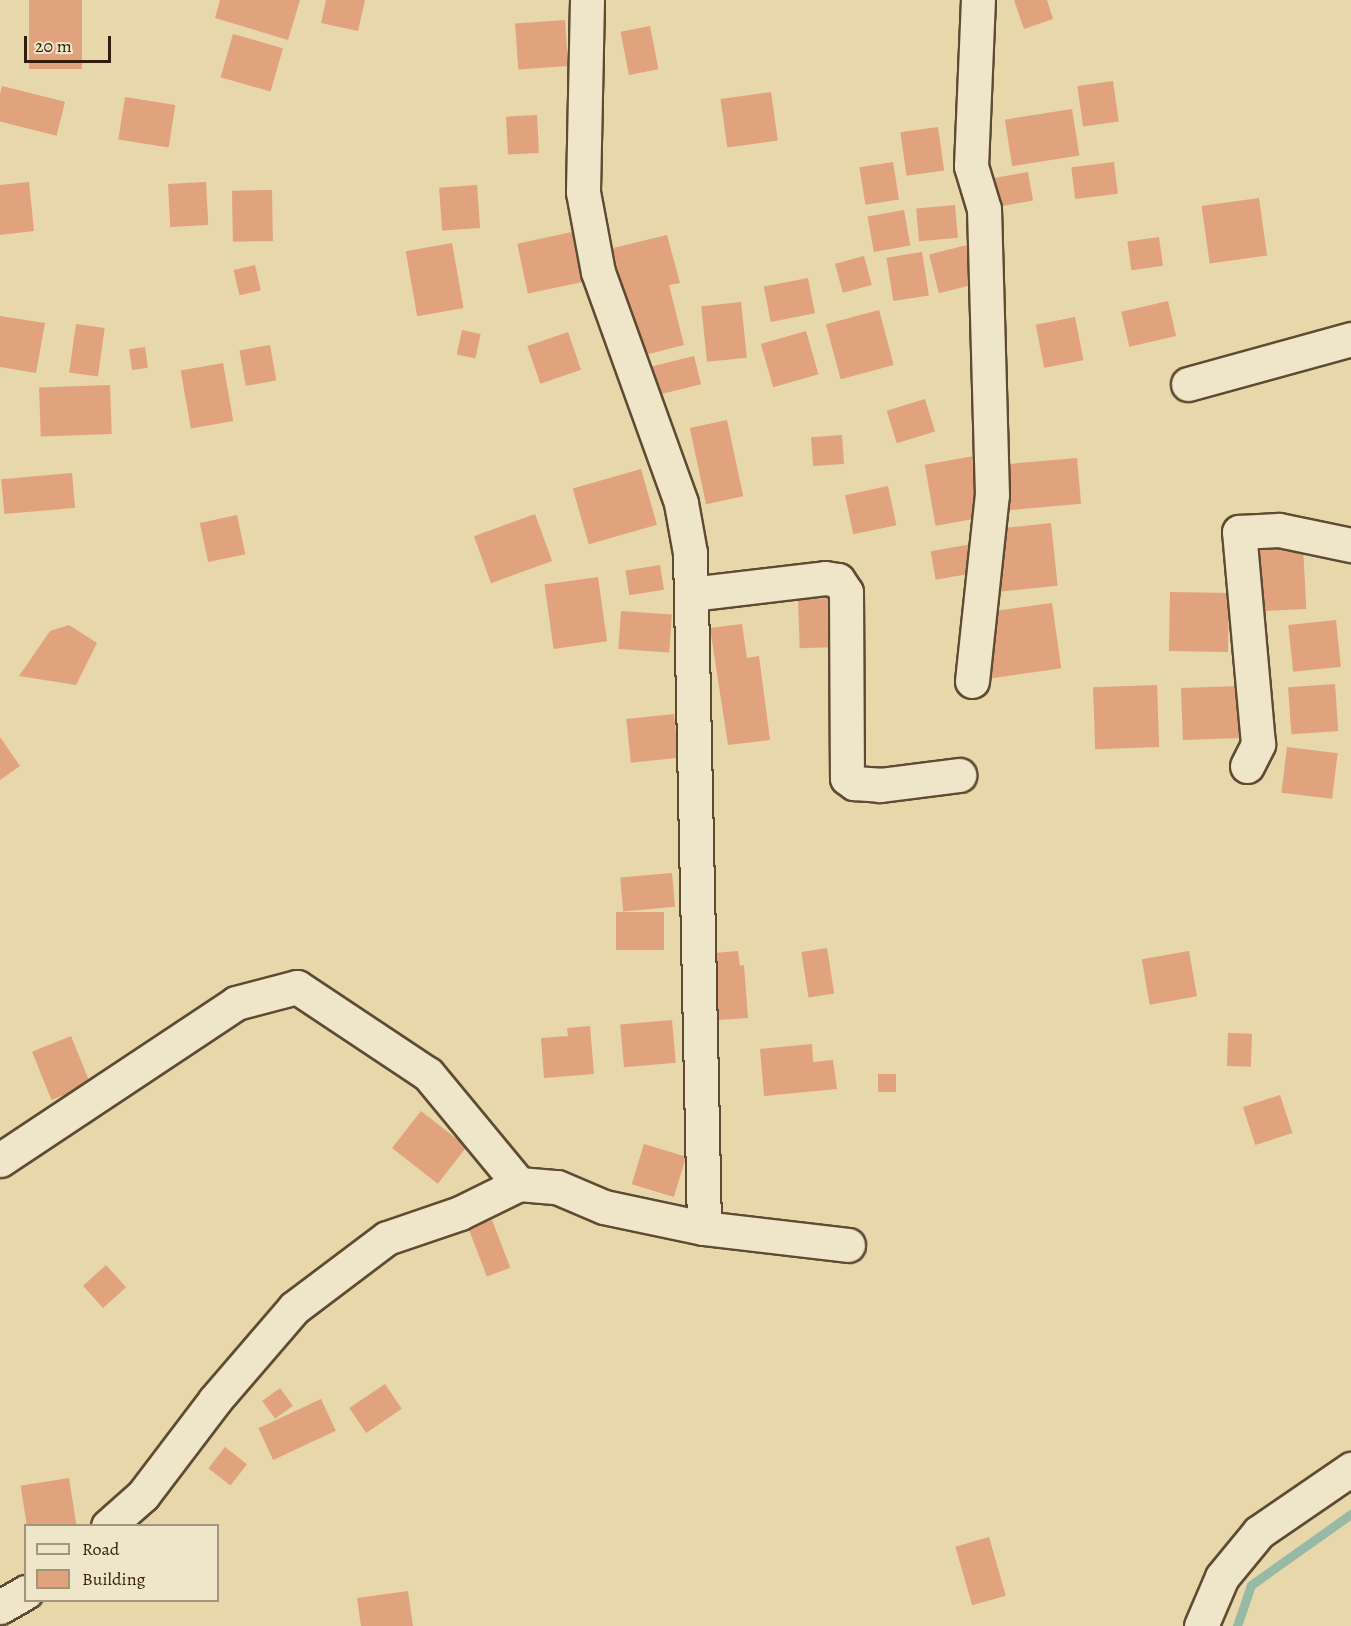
<!DOCTYPE html>
<html>
<head>
<meta charset="utf-8">
<style>
  body { margin:0 }
  #map { position:relative; width:1351px; height:1626px; overflow:hidden; background:#e7d7ab; font-family:Alegreya,serif }
  div>[style] { position:absolute }
  [style*='--x'] { left:calc(var(--x)*1px); top:calc(var(--y)*1px); width:calc(var(--w)*1px); rotate:calc(var(--a)*1deg) }
  .stream>* { height:9px; margin:-4.5px; padding:0 4.5px; transform-origin:4.5px; border-radius:4.5px; background:#97baa6 }
  .building>* { inset:0; background:#e0a37e; transform-origin:0 0 }
  .roads { filter:drop-shadow(2px 0 #5f4b32) drop-shadow(-2px 0 #5f4b32) drop-shadow(0 2px #5f4b32) drop-shadow(0 -2px #5f4b32) }
  .minor>* { height:33px; margin:-16.5px; padding:0 16.5px; transform-origin:16.5px; border-radius:16.5px; background:#efe5c8 }
  span { translate:-50% -50%; white-space:nowrap; text-align:center; line-height:1.15; -webkit-text-stroke:5px #efe5c8; paint-order:stroke }
  .legend { position:absolute; left:24px; top:1524px; width:195px; height:78px; box-sizing:border-box; background:#efe5c8; border:2px solid #a3957c; margin:0; padding:8px 10px; list-style:none; font-size:18px; color:#321c0a }
  .legend li { display:flex; align-items:center; gap:12px; height:30px }
  .legend b { width:30px; border:2px solid #a3957c }
  .scale { position:absolute; left:24px; top:36px; width:87px; height:27px; box-sizing:border-box; border:3px solid #321c0a; border-top:0; padding-left:8px; font-size:18px; line-height:21px; white-space:nowrap; color:#321c0a; -webkit-text-stroke:4px #efe5c8; paint-order:stroke }
</style>
</head>
<body>
<div id="map">
  <div class="stream">
    <i style="--x:1237;--y:1626;--w:43;--a:-71.1"></i>
    <i style="--x:1251;--y:1585;--w:123;--a:-35.4"></i>
  </div>
  <div class="building">
    <i style="left:29px;top:0;width:53px;height:69px"></i>
    <i style="clip-path:polygon(220px 0,300px 0,288px 40px,215px 18px)"></i>
    <i style="clip-path:polygon(326px 0,365px 0,358px 31px,321px 23px)"></i>
    <i style="clip-path:polygon(1014px 0,1047px 0,1053px 19px,1024px 29px)"></i>
    <i style="left:565px;top:20px;width:46px;height:50px;rotate:86deg"></i>
    <i style="left:650px;top:26px;width:44px;height:30px;rotate:79deg"></i>
    <i style="left:233px;top:34px;width:52px;height:45px;rotate:16deg"></i>
    <i style="left:1113px;top:81px;width:41px;height:36px;rotate:82deg"></i>
    <i style="left:2px;top:86px;width:65px;height:35px;rotate:14deg"></i>
    <i style="left:771px;top:92px;width:49px;height:51px;rotate:82deg"></i>
    <i style="left:125px;top:97px;width:51px;height:43px;rotate:9deg"></i>
    <i style="left:1072px;top:109px;width:47px;height:68px;rotate:81deg"></i>
    <i style="left:537px;top:115px;width:38px;height:31px;rotate:87deg"></i>
    <i style="left:938px;top:127px;width:44px;height:38px;rotate:82deg"></i>
    <i style="left:893px;top:162px;width:38px;height:34px;rotate:81deg"></i>
    <i style="left:1114px;top:162px;width:32px;height:43px;rotate:83deg"></i>
    <i style="left:1028px;top:172px;width:29px;height:47px;rotate:80deg"></i>
    <i style="clip-path:polygon(29px 182px,34px 231px,0 235px,0 185px)"></i>
    <i style="left:206px;top:182px;width:43px;height:38px;rotate:87deg"></i>
    <i style="left:477px;top:185px;width:43px;height:38px;rotate:86deg"></i>
    <i style="left:272px;top:190px;width:51px;height:40px;rotate:89deg"></i>
    <i style="left:1259px;top:198px;width:58px;height:58px;rotate:82deg"></i>
    <i style="left:955px;top:205px;width:33px;height:39px;rotate:85deg"></i>
    <i style="left:904px;top:210px;width:36px;height:37px;rotate:80deg"></i>
    <i style="left:572px;top:232px;width:51px;height:56px;rotate:78deg"></i>
    <i style="clip-path:polygon(667px 235px,680px 283px,669px 285px,684px 345px,637px 357px,613px 248px)"></i>
    <i style="left:1159px;top:237px;width:29px;height:32px;rotate:82deg"></i>
    <i style="left:452px;top:243px;width:66px;height:47px;rotate:80deg"></i>
    <i style="left:967px;top:245px;width:40px;height:39px;rotate:76deg"></i>
    <i style="left:922px;top:252px;width:44px;height:36px;rotate:81deg"></i>
    <i style="left:864px;top:256px;width:30px;height:30px;rotate:75deg"></i>
    <i style="left:255px;top:265px;width:26px;height:22px;rotate:77deg"></i>
    <i style="left:808px;top:278px;width:36px;height:45px;rotate:79deg"></i>
    <i style="left:1168px;top:301px;width:36px;height:48px;rotate:77deg"></i>
    <i style="left:741px;top:302px;width:56px;height:40px;rotate:84deg"></i>
    <i style="left:879px;top:310px;width:57px;height:55px;rotate:75deg"></i>
    <i style="clip-path:polygon(0 316px,45px 323px,36px 373px,0 367px)"></i>
    <i style="left:1075px;top:317px;width:44px;height:40px;rotate:79deg"></i>
    <i style="left:76px;top:324px;width:29px;height:49px;rotate:8deg"></i>
    <i style="left:462px;top:330px;width:19px;height:25px;rotate:12deg"></i>
    <i style="left:806px;top:331px;width:45px;height:47px;rotate:74deg"></i>
    <i style="left:568px;top:332px;width:40px;height:43px;rotate:71deg"></i>
    <i style="left:270px;top:345px;width:36px;height:31px;rotate:80deg"></i>
    <i style="left:145px;top:347px;width:21px;height:16px;rotate:82deg"></i>
    <i style="left:694px;top:356px;width:29px;height:50px;rotate:76deg"></i>
    <i style="left:223px;top:363px;width:59px;height:43px;rotate:80deg"></i>
    <i style="left:110px;top:385px;width:49px;height:71px;rotate:88deg"></i>
    <i style="left:925px;top:399px;width:34px;height:40px;rotate:73deg"></i>
    <i style="left:727px;top:420px;width:78px;height:38px;rotate:78deg"></i>
    <i style="left:842px;top:435px;width:29px;height:31px;rotate:86deg"></i>
    <i style="left:974px;top:456px;width:62px;height:50px;rotate:80deg"></i>
    <i style="left:1077px;top:458px;width:46px;height:74px;rotate:85deg"></i>
    <i style="left:641px;top:469px;width:58px;height:71px;rotate:74deg"></i>
    <i style="left:72px;top:473px;width:35px;height:71px;rotate:85deg"></i>
    <i style="left:888px;top:486px;width:40px;height:44px;rotate:78deg"></i>
    <i style="left:535px;top:514px;width:50px;height:65px;rotate:70deg"></i>
    <i style="left:237px;top:515px;width:40px;height:38px;rotate:78deg"></i>
    <i style="left:1051px;top:523px;width:63px;height:57px;rotate:84deg"></i>
    <i style="left:972px;top:544px;width:29px;height:42px;rotate:80deg"></i>
    <i style="left:1303px;top:546px;width:63px;height:44px;rotate:87deg"></i>
    <i style="left:660px;top:565px;width:25px;height:35px;rotate:81deg"></i>
    <i style="left:598px;top:577px;width:65px;height:54px;rotate:82deg"></i>
    <i style="left:1170px;top:592px;width:59px;height:59px;rotate:1deg"></i>
    <i style="left:835px;top:598px;width:49px;height:37px;rotate:88deg"></i>
    <i style="left:1052px;top:603px;width:66px;height:72px;rotate:82deg"></i>
    <i style="left:621px;top:611px;width:51px;height:38px;rotate:4deg"></i>
    <i style="left:1336px;top:620px;width:47px;height:48px;rotate:84deg"></i>
    <i style="clip-path:polygon(742px 624px,747px 658px,759px 656px,770px 740px,728px 745px,710px 628px)"></i>
    <i style="clip-path:polygon(69px 625px,97px 643px,76px 685px,19px 676px,50px 631px)"></i>
    <i style="left:1335px;top:684px;width:47px;height:47px;rotate:86deg"></i>
    <i style="left:1157px;top:685px;width:62px;height:64px;rotate:88deg"></i>
    <i style="left:1240px;top:686px;width:52px;height:59px;rotate:88deg"></i>
    <i style="left:674px;top:714px;width:44px;height:48px;rotate:84deg"></i>
    <i style="clip-path:polygon(0 737px,20px 766px,0 780px)"></i>
    <i style="left:1287px;top:747px;width:51px;height:46px;rotate:7deg"></i>
    <i style="left:672px;top:873px;width:34px;height:52px;rotate:85deg"></i>
    <i style="left:616px;top:912px;width:48px;height:38px"></i>
    <i style="left:827px;top:948px;width:46px;height:26px;rotate:81deg"></i>
    <i style="clip-path:polygon(738px 951px,740px 966px,744px 965px,748px 1018px,719px 1020px,714px 953px)"></i>
    <i style="left:1189px;top:951px;width:46px;height:48px;rotate:80deg"></i>
    <i style="left:672px;top:1020px;width:43px;height:52px;rotate:85deg"></i>
    <i style="clip-path:polygon(590px 1026px,594px 1074px,544px 1078px,541px 1038px,568px 1036px,567px 1028px)"></i>
    <i style="left:1228px;top:1033px;width:24px;height:33px;rotate:2deg"></i>
    <i style="left:71px;top:1036px;width:52px;height:42px;rotate:68deg"></i>
    <i style="clip-path:polygon(812px 1044px,813px 1062px,833px 1060px,837px 1089px,764px 1096px,760px 1049px)"></i>
    <i style="left:878px;top:1074px;width:18px;height:18px"></i>
    <i style="left:1280px;top:1095px;width:40px;height:39px;rotate:72deg"></i>
    <i style="left:421px;top:1111px;width:58px;height:47px;rotate:38deg"></i>
    <i style="left:644px;top:1144px;width:44px;height:42px;rotate:17deg"></i>
    <i style="left:492px;top:1220px;width:51px;height:25px;rotate:69deg"></i>
    <i style="left:106px;top:1265px;width:30px;height:31px;rotate:48deg"></i>
    <i style="left:385px;top:1384px;width:30px;height:43px;rotate:56deg"></i>
    <i style="left:280px;top:1388px;width:22px;height:22px;rotate:54deg"></i>
    <i style="left:321px;top:1399px;width:35px;height:69px;rotate:65deg"></i>
    <i style="left:225px;top:1447px;width:28px;height:27px;rotate:38deg"></i>
    <i style="left:69px;top:1478px;width:47px;height:49px;rotate:81deg"></i>
    <i style="left:989px;top:1537px;width:61px;height:35px;rotate:74deg"></i>
    <i style="clip-path:polygon(408px 1591px,413px 1626px,361px 1626px,357px 1598px)"></i>
  </div>
  <div class="roads">
    <div class="minor">
      <i style="--x:587;--y:0;--w:192;--a:91.2"></i>
      <i style="--x:583;--y:192;--w:81;--a:79.4"></i>
      <i style="--x:598;--y:272;--w:245;--a:70.2"></i>
      <i style="--x:681;--y:503;--w:51;--a:79.8"></i>
      <i style="--x:690;--y:553;--w:675;--a:88.81"></i>
      <i style="--x:1188;--y:384;--w:169;--a:-15.4"></i>
      <i style="--x:691;--y:594;--w:135;--a:-6.8"></i>
      <i style="--x:825;--y:578;--w:13;--a:9"></i>
      <i style="--x:838;--y:580;--w:14;--a:56"></i>
      <i style="--x:846;--y:592;--w:186;--a:89.7"></i>
      <i style="--x:847;--y:778;--w:9;--a:36"></i>
      <i style="--x:854;--y:783;--w:26;--a:4"></i>
      <i style="--x:880;--y:785;--w:80;--a:-7.2"></i>
      <i style="--x:972;--y:681;--w:187;--a:-83.9"></i>
      <i style="--x:992;--y:495;--w:286;--a:-91.6"></i>
      <i style="--x:984;--y:209;--w:45;--a:-106.8"></i>
      <i style="--x:971;--y:166;--w:166;--a:-87.6"></i>
      <i style="--x:1247;--y:766;--w:25;--a:-63"></i>
      <i style="--x:1258;--y:744;--w:213;--a:-95.1"></i>
      <i style="--x:1239;--y:532;--w:40;--a:-2.9"></i>
      <i style="--x:1279;--y:530;--w:74;--a:11.8"></i>
      <i style="--x:0;--y:1160;--w:283;--a:-33.6"></i>
      <i style="--x:236;--y:1003;--w:63;--a:-14.7"></i>
      <i style="--x:297;--y:987;--w:157;--a:33.6"></i>
      <i style="--x:428;--y:1074;--w:143;--a:50.4"></i>
      <i style="--x:108;--y:1526;--w:47;--a:-41.5"></i>
      <i style="--x:143;--y:1495;--w:119;--a:-52.8"></i>
      <i style="--x:215;--y:1400;--w:121;--a:-49.3"></i>
      <i style="--x:294;--y:1308;--w:116;--a:-37"></i>
      <i style="--x:387;--y:1238;--w:77;--a:-18.9"></i>
      <i style="--x:460;--y:1213;--w:66;--a:-26.2"></i>
      <i style="--x:519;--y:1184;--w:38;--a:5"></i>
      <i style="--x:557;--y:1187;--w:51;--a:23.1"></i>
      <i style="--x:604;--y:1207;--w:102;--a:11.9"></i>
      <i style="--x:704;--y:1228;--w:145;--a:6.7"></i>
      <i style="--x:0;--y:1607;--w:30;--a:-30"></i>
      <i style="--x:1201;--y:1626;--w:53;--a:-66.8"></i>
      <i style="--x:1222;--y:1577;--w:58;--a:-50.6"></i>
      <i style="--x:1259;--y:1532;--w:112;--a:-34.4"></i>
    </div>
  </div>
  <ul class="legend">
  <li><b style="height:8px;background:#efe5c8"></b>Road</li>
  <li><b style="height:16px;background:#e0a37e"></b>Building</li>
  </ul>
  <div class="scale">20 m</div>
</div>
</body>
</html>
